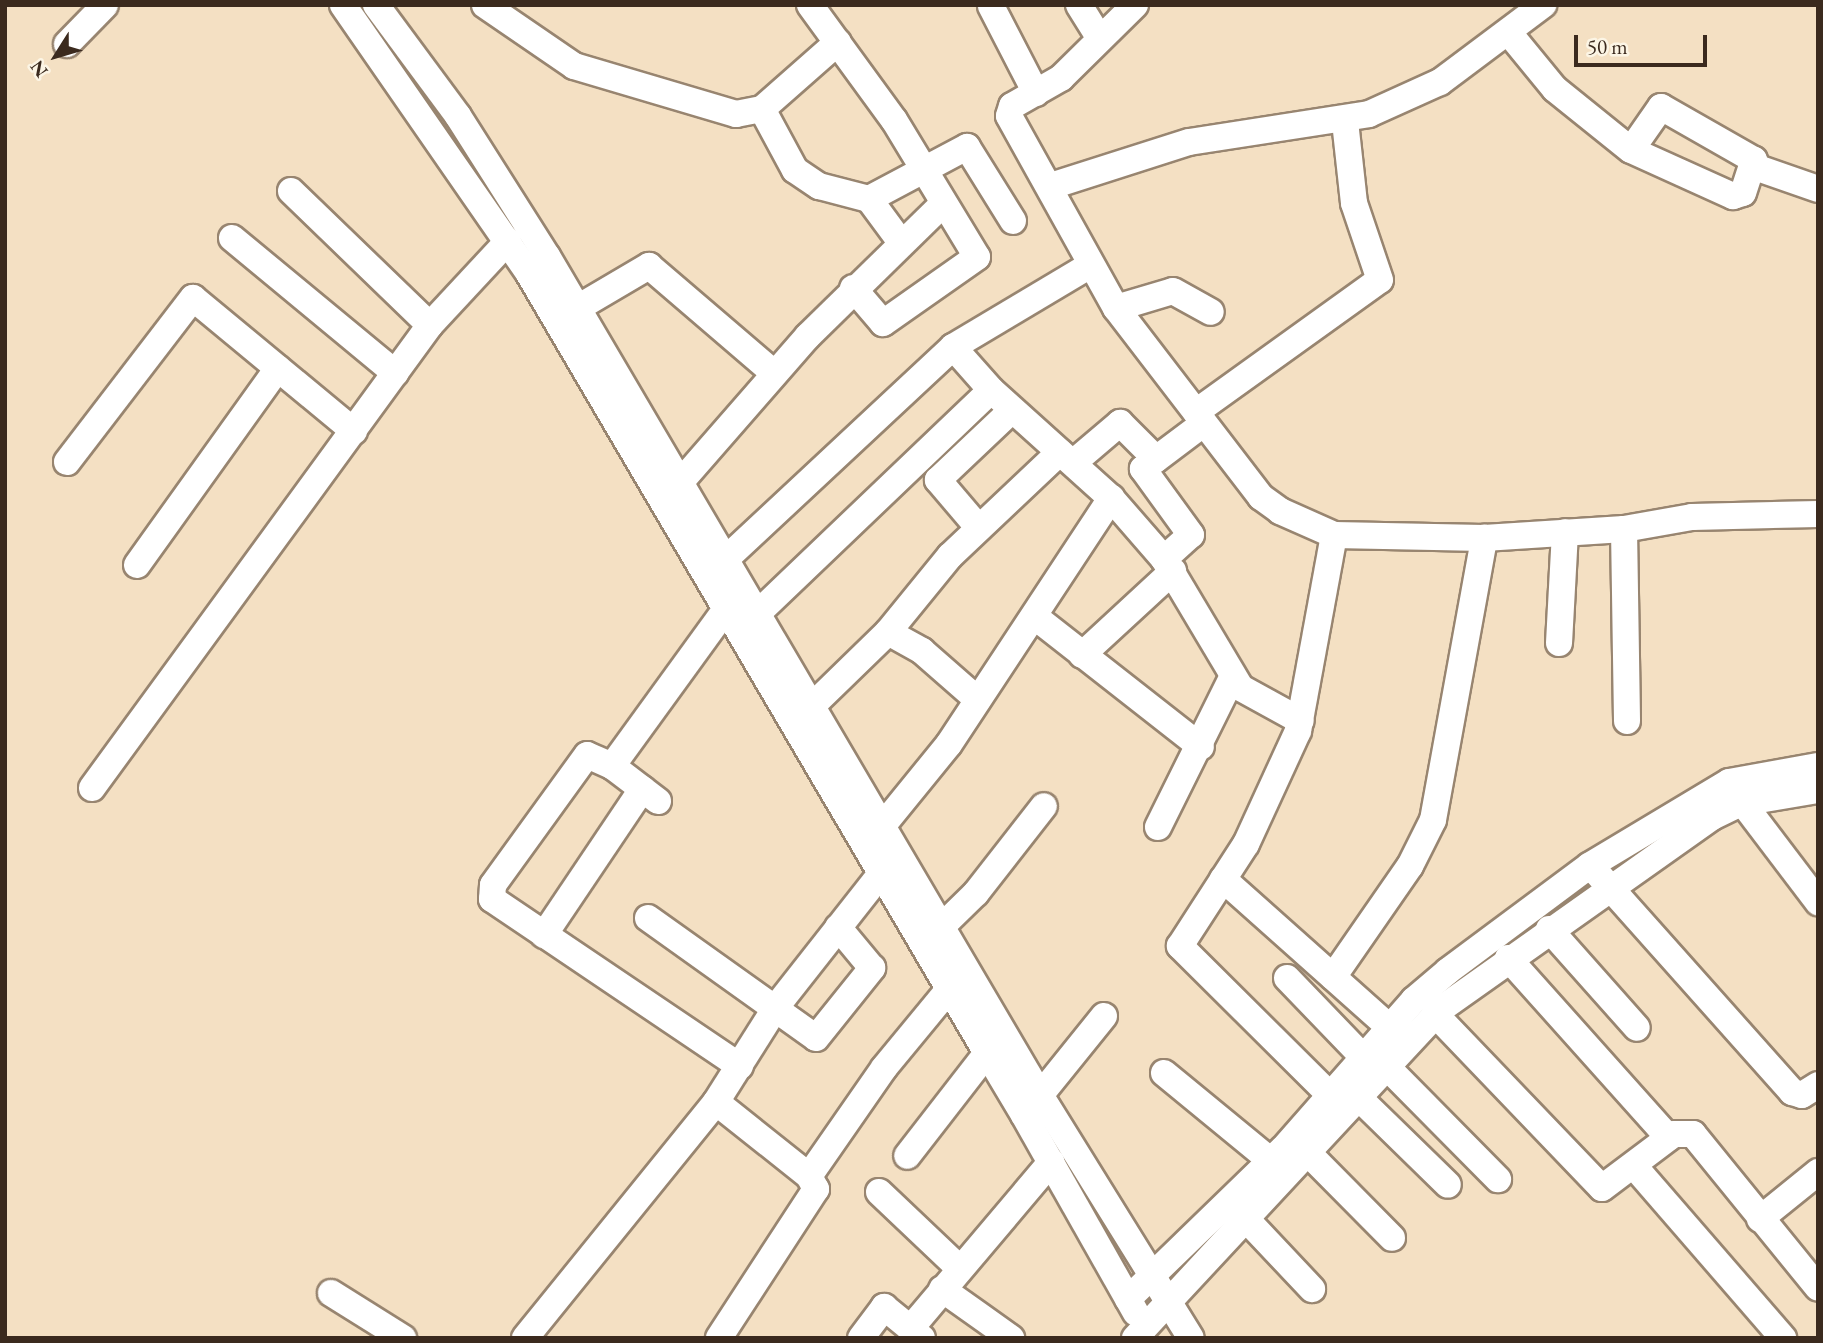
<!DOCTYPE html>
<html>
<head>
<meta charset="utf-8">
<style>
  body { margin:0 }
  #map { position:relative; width:1823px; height:1343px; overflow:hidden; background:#f4e0c3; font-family:"EB Garamond",serif }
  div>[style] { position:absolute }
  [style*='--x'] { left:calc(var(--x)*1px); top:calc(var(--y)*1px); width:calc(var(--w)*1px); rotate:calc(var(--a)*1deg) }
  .roads { filter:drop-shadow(2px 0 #988570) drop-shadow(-2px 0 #988570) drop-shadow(0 2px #988570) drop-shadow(0 -2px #988570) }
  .minor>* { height:26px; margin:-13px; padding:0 13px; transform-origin:13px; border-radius:13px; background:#fff }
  span { translate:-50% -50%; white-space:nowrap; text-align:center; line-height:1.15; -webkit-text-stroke:7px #fcf5e5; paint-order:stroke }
  .frame { position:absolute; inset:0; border:7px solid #3b2a1e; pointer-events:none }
  .north { position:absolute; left:21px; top:21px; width:70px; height:70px; -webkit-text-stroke:5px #fcf5e5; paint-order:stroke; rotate:233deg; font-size:19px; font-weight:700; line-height:28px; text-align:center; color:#3b2a1e }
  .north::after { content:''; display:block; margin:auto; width:24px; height:32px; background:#3b2a1e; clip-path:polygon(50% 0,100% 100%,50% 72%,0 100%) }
  .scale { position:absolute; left:1574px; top:35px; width:133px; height:32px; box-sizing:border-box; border:4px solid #3b2a1e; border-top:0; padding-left:9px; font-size:21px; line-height:24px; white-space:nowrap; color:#3b2a1e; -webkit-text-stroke:5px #fcf5e5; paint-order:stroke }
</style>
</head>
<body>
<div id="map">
  <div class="roads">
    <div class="minor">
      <i style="--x:343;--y:5;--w:325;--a:55.3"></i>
      <i style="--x:528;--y:272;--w:906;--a:59.56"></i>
      <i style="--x:987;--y:1053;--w:130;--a:127.8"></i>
      <i style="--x:376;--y:5;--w:138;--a:53.5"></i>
      <i style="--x:458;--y:116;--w:166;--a:57.6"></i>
      <i style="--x:547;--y:256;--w:977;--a:59.55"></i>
      <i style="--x:1042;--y:1098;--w:282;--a:58.2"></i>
      <i style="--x:485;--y:5;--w:108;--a:34.4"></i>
      <i style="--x:574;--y:66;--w:169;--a:16.5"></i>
      <i style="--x:736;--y:114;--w:26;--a:-11"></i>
      <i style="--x:762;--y:109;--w:101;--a:-41.4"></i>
      <i style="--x:810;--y:5;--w:142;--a:53.9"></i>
      <i style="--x:894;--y:120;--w:160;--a:58.8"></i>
      <i style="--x:977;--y:257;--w:115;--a:144.9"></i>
      <i style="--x:883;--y:323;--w:46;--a:-130.6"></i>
      <i style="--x:1079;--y:5;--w:36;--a:58"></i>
      <i style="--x:1135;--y:5;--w:104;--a:135.4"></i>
      <i style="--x:1061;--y:78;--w:56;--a:150.3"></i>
      <i style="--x:1012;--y:106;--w:10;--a:107"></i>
      <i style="--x:1009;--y:116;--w:220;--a:60.9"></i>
      <i style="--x:1116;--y:308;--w:238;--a:52.5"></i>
      <i style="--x:1261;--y:497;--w:24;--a:36"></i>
      <i style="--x:1280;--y:511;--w:59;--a:24"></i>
      <i style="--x:1334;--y:535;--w:150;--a:1.1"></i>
      <i style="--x:1484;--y:538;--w:140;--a:-3.7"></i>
      <i style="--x:1624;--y:529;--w:69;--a:-10"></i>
      <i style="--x:1692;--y:517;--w:126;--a:-1.4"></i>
      <i style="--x:991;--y:6;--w:98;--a:62.7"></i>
      <i style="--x:1509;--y:33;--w:72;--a:50.6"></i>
      <i style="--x:1555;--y:89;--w:97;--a:38.8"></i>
      <i style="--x:1631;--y:150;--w:112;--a:24.3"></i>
      <i style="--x:1733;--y:196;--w:10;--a:-17"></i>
      <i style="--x:1743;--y:193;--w:35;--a:-72"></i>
      <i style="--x:1754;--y:160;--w:107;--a:-150.3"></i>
      <i style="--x:1661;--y:107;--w:52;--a:124.9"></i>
      <i style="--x:67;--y:44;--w:54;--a:-45.7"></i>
      <i style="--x:762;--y:109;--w:69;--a:61.6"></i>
      <i style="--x:795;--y:170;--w:29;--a:34"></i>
      <i style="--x:819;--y:186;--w:52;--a:14.6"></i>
      <i style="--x:869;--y:199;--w:52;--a:53.6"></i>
      <i style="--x:1752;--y:166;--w:70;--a:19.2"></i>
      <i style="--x:1051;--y:186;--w:145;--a:-17.7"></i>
      <i style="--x:1189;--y:142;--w:182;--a:-8.8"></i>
      <i style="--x:1369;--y:114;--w:78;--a:-24.3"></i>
      <i style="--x:1440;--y:82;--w:129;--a:-36.8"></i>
      <i style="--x:291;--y:191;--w:193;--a:44"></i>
      <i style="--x:869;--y:199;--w:111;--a:-28"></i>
      <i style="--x:967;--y:147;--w:87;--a:58.1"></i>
      <i style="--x:232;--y:238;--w:212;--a:39.6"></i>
      <i style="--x:1116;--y:308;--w:59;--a:-16.6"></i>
      <i style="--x:1173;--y:291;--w:43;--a:28.9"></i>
      <i style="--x:564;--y:316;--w:99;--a:-30.5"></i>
      <i style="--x:649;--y:266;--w:165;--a:40.6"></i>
      <i style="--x:953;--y:347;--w:57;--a:48.5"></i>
      <i style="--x:991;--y:390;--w:161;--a:42"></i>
      <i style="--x:1111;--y:498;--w:81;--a:49"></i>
      <i style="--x:1164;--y:559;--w:150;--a:59.2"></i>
      <i style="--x:1241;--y:688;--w:68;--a:28.8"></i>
      <i style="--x:1196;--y:412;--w:226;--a:-35.7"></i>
      <i style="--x:1380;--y:280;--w:81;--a:-108.7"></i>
      <i style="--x:1354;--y:203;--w:82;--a:-96.3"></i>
      <i style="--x:67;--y:462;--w:207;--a:-52.5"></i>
      <i style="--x:193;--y:298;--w:209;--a:39.6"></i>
      <i style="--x:1073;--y:463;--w:62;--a:-40.4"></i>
      <i style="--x:1120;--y:423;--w:51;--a:45"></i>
      <i style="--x:671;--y:493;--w:208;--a:-48.9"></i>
      <i style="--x:808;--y:336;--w:189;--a:-44.4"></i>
      <i style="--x:978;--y:527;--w:62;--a:-130.4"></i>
      <i style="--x:938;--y:480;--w:102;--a:-43.4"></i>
      <i style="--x:1624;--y:529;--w:192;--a:89.1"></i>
      <i style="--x:729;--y:556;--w:306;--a:-43"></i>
      <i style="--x:953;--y:347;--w:158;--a:-30.8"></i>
      <i style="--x:1164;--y:559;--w:36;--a:-42"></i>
      <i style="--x:1191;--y:535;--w:82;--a:-126"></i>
      <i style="--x:1143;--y:469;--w:76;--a:-37"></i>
      <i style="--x:137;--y:565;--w:242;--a:-54.4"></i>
      <i style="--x:759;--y:612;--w:321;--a:-43.7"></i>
      <i style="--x:1034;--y:616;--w:212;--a:38.1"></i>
      <i style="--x:888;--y:632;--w:39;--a:29"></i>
      <i style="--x:922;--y:651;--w:74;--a:41.2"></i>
      <i style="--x:1559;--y:643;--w:111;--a:-86.9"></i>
      <i style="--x:1082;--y:655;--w:124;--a:-42.7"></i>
      <i style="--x:815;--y:703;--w:102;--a:-44.2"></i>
      <i style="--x:888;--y:632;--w:98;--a:-50.8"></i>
      <i style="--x:950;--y:556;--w:151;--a:-43.4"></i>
      <i style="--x:612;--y:766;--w:27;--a:-156"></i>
      <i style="--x:587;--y:755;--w:160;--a:125.9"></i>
      <i style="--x:493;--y:885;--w:14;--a:94"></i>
      <i style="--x:492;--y:899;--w:299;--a:34"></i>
      <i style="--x:92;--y:788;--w:573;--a:-53.87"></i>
      <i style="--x:430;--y:325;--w:115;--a:-47.1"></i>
      <i style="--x:1733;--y:790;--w:141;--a:52.8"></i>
      <i style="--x:658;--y:801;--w:58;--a:-142.7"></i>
      <i style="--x:612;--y:766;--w:195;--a:-54"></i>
      <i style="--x:1158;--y:827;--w:166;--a:-63.6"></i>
      <i style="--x:875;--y:835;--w:117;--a:-50.9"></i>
      <i style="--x:949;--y:744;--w:295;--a:-56.6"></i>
      <i style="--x:1598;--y:874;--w:292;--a:48.3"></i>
      <i style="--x:1792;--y:1092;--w:10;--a:17"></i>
      <i style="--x:1802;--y:1095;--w:19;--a:-32"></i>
      <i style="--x:1223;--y:879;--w:222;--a:41.7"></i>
      <i style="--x:648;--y:918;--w:206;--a:35.5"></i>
      <i style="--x:816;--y:1038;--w:90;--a:-51.3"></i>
      <i style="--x:872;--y:968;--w:53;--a:-129.7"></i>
      <i style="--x:1549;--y:929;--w:132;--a:48.4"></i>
      <i style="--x:544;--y:935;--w:176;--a:-56.1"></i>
      <i style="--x:931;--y:937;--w:63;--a:-44.4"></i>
      <i style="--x:976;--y:893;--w:110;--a:-52"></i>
      <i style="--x:1508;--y:958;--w:241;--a:48.2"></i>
      <i style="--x:1333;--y:977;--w:135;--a:-55.3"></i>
      <i style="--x:1410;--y:866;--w:51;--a:-63.4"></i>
      <i style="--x:1433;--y:820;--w:287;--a:-79.7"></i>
      <i style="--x:1287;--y:978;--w:111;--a:46.1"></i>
      <i style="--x:1435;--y:1014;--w:241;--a:46.2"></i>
      <i style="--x:1602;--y:1188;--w:90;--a:-36.9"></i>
      <i style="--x:1674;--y:1134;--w:19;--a:0"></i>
      <i style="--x:1693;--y:1134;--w:198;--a:50.9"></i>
      <i style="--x:1104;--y:1016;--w:127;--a:128.9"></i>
      <i style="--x:1024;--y:1115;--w:227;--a:60.5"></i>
      <i style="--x:987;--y:1053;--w:72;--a:59.2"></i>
      <i style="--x:1387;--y:1067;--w:158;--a:45.3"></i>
      <i style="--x:1164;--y:1073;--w:139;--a:39.4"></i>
      <i style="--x:1333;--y:1098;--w:216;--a:-135.2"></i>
      <i style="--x:1180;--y:946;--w:121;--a:-57.1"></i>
      <i style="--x:1246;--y:844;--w:124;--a:-65.3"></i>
      <i style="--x:1298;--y:731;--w:199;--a:-79.6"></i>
      <i style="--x:1359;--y:1098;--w:124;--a:44.3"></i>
      <i style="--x:716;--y:1102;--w:119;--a:38.5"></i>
      <i style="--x:809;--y:1176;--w:15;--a:62"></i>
      <i style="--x:816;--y:1189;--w:178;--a:123.1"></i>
      <i style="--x:1309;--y:1154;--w:118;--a:45.3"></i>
      <i style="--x:1634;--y:1166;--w:228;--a:49.1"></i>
      <i style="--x:809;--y:1176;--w:131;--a:-55.2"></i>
      <i style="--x:884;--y:1068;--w:104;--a:-50.5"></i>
      <i style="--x:879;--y:1192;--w:109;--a:43.5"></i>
      <i style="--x:1760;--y:1219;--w:75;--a:-39"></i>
      <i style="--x:1247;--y:1220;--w:95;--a:46.7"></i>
      <i style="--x:942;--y:1289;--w:85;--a:35.4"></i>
      <i style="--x:331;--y:1293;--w:85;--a:32"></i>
      <i style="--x:1128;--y:1299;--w:216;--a:-44.1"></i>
      <i style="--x:1283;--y:1149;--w:198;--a:-48.7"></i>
      <i style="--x:1414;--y:1000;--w:45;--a:-40.5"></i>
      <i style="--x:1448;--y:971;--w:176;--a:-36.7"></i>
      <i style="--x:1589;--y:866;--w:163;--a:-31"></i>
      <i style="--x:1729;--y:782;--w:90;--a:-10.2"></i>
      <i style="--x:910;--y:1329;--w:219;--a:-49.8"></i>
      <i style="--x:525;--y:1338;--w:304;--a:-51"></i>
      <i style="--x:716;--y:1102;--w:112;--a:-57.7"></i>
      <i style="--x:776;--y:1007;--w:174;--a:-51.8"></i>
      <i style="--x:861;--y:1338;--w:39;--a:-53"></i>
      <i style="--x:884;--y:1307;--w:49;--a:39.2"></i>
      <i style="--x:1135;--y:1338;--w:449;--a:-47.1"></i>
      <i style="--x:1441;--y:1009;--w:332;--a:-35.3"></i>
      <i style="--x:1712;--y:817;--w:32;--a:-26"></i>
      <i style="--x:1741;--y:803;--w:78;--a:-9.6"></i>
    </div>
  </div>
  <div class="frame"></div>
  <div class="north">N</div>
  <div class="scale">50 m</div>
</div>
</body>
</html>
